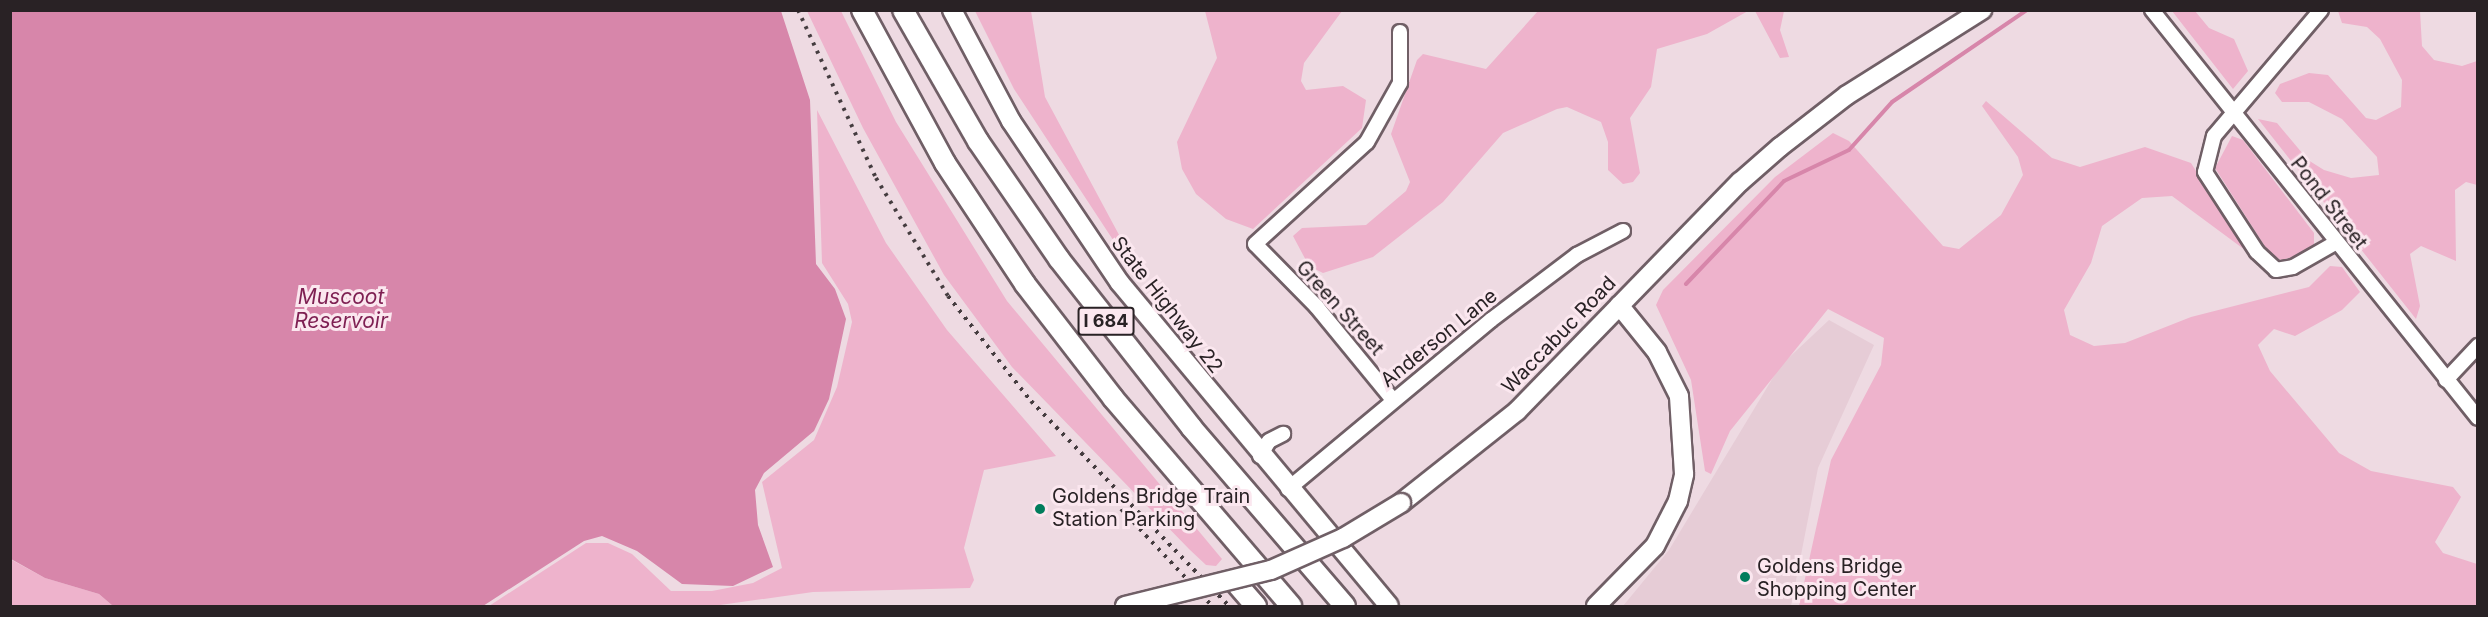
<!DOCTYPE html>
<html>
<head>
<meta charset="utf-8">
<style>
  body { margin:0 }
  #map { position:relative; width:2488px; height:617px; overflow:hidden; background:#eedae2; font-family:Inter,sans-serif }
  div>[style] { position:absolute }
  [style*='--x'] { left:calc(var(--x)*1px); top:calc(var(--y)*1px); width:calc(var(--w)*1px); rotate:calc(var(--a)*1deg) }
  .built>* { inset:0; background:#e6ccd6 }
  .green>* { inset:0; background:#eeb3cc }
  .water>* { inset:0; background:#d786aa }
  .stream>* { height:4px; margin:-2px; padding:0 2px; transform-origin:2px; border-radius:2px; background:#d786aa }
  .roads { filter:drop-shadow(2px 0 #705f66) drop-shadow(-2px 0 #705f66) drop-shadow(0 2px #705f66) drop-shadow(0 -2px #705f66) }
  .minor>* { height:14px; margin:-7px; padding:0 7px; transform-origin:7px; border-radius:7px; background:#fff }
  .major>* { height:18px; margin:-9px; padding:0 9px; transform-origin:9px; border-radius:9px; background:#fff }
  .highway>* { height:20px; margin:-10px; padding:0 10px; transform-origin:10px; border-radius:10px; background:#fff }
  .rail>* { height:4px; margin-top:-2px; transform-origin:0; background:repeating-linear-gradient(90deg,#443c3f 0 3px,transparent 0 9px) }
  .bridges { filter:drop-shadow(2px 0 #705f66) drop-shadow(-2px 0 #705f66) drop-shadow(0 2px #705f66) drop-shadow(0 -2px #705f66) }
  .major-bridge>* { height:18px; margin:-9px; padding:0 9px; transform-origin:9px; border-radius:9px; background:#fff }
  .dots>* { width:16px; height:16px; translate:-50% -50%; box-sizing:border-box; border:3px solid #fbe7ef; border-radius:50% }
  span { translate:-50% -50%; white-space:nowrap; text-align:center; line-height:1.15; -webkit-text-stroke:6px #fbe7ef; paint-order:stroke }
  .shield-label span { padding:2px 4px; background:#fbe7ef; border:2px solid; border-radius:4px; -webkit-text-stroke-width:0 }
  .shield-label { font-size:18px; color:#292225; font-weight:700 }
  .street-label { font-size:20px; color:#292225 }
  .poi-label { font-size:20px; color:#292225 }
  .left { translate:0 -50%; text-align:left }
  .water-label { font-size:21px; color:#7e1f52; font-style:italic }
  .frame { position:absolute; inset:0; border:12px solid #292225; pointer-events:none }
</style>
</head>
<body>
<div id="map">
  <div class="built">
    <i style="clip-path:polygon(1829px 320px,1874px 345px,1818px 468px,1791px 606px,1623px 606px,1669px 550px,1780px 366px)"></i>
  </div>
  <div class="green">
    <i style="clip-path:polygon(807px 11px,841px 11px,896px 122px,1007px 301px,1222px 559px,1216px 566px,1206px 565px,1189px 549px,1012px 367px,944px 275px,863px 128px)"></i>
    <i style="clip-path:polygon(975px 11px,1031px 11px,1045px 97px,1125px 246px,1117px 246px,1014px 89px)"></i>
    <i style="clip-path:polygon(1205px 11px,1342px 11px,1304px 63px,1301px 81px,1306px 90px,1343px 86px,1366px 100px,1362px 128px,1253px 229px,1226px 219px,1196px 194px,1182px 169px,1177px 142px,1217px 58px)"></i>
    <i style="clip-path:polygon(1538px 11px,1748px 11px,1707px 34px,1657px 49px,1651px 87px,1630px 118px,1640px 173px,1633px 182px,1623px 184px,1608px 170px,1608px 142px,1601px 122px,1567px 107px,1557px 109px,1503px 133px,1443px 202px,1373px 257px,1323px 273px,1309px 266px,1293px 236px,1302px 228px,1366px 225px,1406px 191px,1410px 182px,1391px 134px,1417px 60px,1423px 54px,1486px 69px)"></i>
    <i style="clip-path:polygon(1755px 11px,1784px 11px,1780px 30px,1789px 57px,1780px 58px)"></i>
    <i style="clip-path:polygon(2172px 11px,2195px 11px,2209px 28px,2234px 39px,2248px 71px,2233px 89px)"></i>
    <i style="clip-path:polygon(2338px 11px,2420px 11px,2422px 46px,2434px 60px,2462px 66px,2477px 61px,2477px 185px,2466px 182px,2455px 190px,2456px 261px,2421px 246px,2410px 254px,2420px 306px,2416px 319px,2258px 119px,2277px 123px,2308px 160px,2324px 170px,2351px 178px,2379px 175px,2377px 157px,2342px 119px,2309px 102px,2282px 102px,2275px 93px,2280px 84px,2309px 73px,2328px 75px,2366px 118px,2376px 120px,2401px 107px,2402px 80px,2380px 39px,2367px 27px,2342px 23px)"></i>
    <i style="clip-path:polygon(1986px 101px,2052px 158px,2080px 167px,2145px 147px,2191px 163px,2245px 250px,2172px 196px,2142px 198px,2102px 226px,2091px 263px,2064px 310px,2070px 335px,2094px 346px,2125px 343px,2191px 317px,2309px 287px,2330px 266px,2342px 267px,2360px 292px,2342px 310px,2295px 336px,2274px 329px,2258px 345px,2270px 371px,2339px 453px,2371px 471px,2453px 487px,2461px 497px,2435px 542px,2443px 553px,2477px 564px,2477px 606px,1799px 606px,1831px 460px,1881px 365px,1884px 338px,1828px 309px,1730px 431px,1711px 474px,1705px 471px,1691px 380px,1656px 305px,1663px 290px,1775px 177px,1833px 133px,1849px 141px,1943px 246px,1959px 249px,2001px 215px,2023px 175px,2018px 157px,1982px 106px)"></i>
    <i style="clip-path:polygon(817px 110px,886px 243px,947px 330px,1056px 456px,984px 470px,964px 548px,974px 580px,970px 588px,813px 592px,713px 606px,489px 606px,586px 543px,608px 543px,632px 554px,671px 591px,712px 591px,753px 583px,782px 568px,762px 482px,814px 440px,837px 387px,852px 322px,848px 304px,822px 263px)"></i>
    <i style="clip-path:polygon(2232px 136px,2243px 140px,2314px 233px,2314px 244px,2302px 255px,2281px 260px,2269px 253px,2215px 168px)"></i>
    <i style="clip-path:polygon(10px 559px,45px 578px,99px 594px,113px 606px,11px 606px)"></i>
  </div>
  <div class="water">
    <i style="clip-path:polygon(10px 11px,781px 11px,810px 100px,816px 264px,835px 289px,846px 319px,829px 399px,814px 431px,764px 473px,755px 490px,758px 525px,773px 567px,733px 586px,682px 584px,637px 551px,602px 536px,584px 541px,483px 606px,113px 606px,99px 594px,45px 578px,11px 559px)"></i>
  </div>
  <div class="stream">
    <i style="--x:1686;--y:284;--w:142;--a:-46.4"></i>
    <i style="--x:1784;--y:181;--w:72;--a:-25.5"></i>
    <i style="--x:1849;--y:150;--w:64;--a:-48.1"></i>
    <i style="--x:1892;--y:102;--w:163;--a:-34.3"></i>
  </div>
  <div class="roads">
    <div class="minor">
      <i style="--x:2152;--y:10;--w:522;--a:51.37"></i>
      <i style="--x:2321;--y:10;--w:165;--a:130.3"></i>
      <i style="--x:2214;--y:136;--w:37;--a:104"></i>
      <i style="--x:2205;--y:172;--w:95;--a:57"></i>
      <i style="--x:2257;--y:252;--w:26;--a:43"></i>
      <i style="--x:2276;--y:270;--w:17;--a:-10"></i>
      <i style="--x:2293;--y:267;--w:48;--a:-29.7"></i>
      <i style="--x:2446;--y:380;--w:47;--a:-46.7"></i>
      <i style="--x:1393;--y:400;--w:120;--a:-129.3"></i>
      <i style="--x:1317;--y:307;--w:88;--a:-134.5"></i>
      <i style="--x:1255;--y:244;--w:151;--a:-42.3"></i>
      <i style="--x:1367;--y:142;--w:68;--a:-60.8"></i>
      <i style="--x:1400;--y:83;--w:51;--a:-90"></i>
      <i style="--x:1260;--y:456;--w:17;--a:-59"></i>
      <i style="--x:1269;--y:441;--w:16;--a:-27"></i>
      <i style="--x:1288;--y:489;--w:264;--a:-39.8"></i>
      <i style="--x:1491;--y:320;--w:108;--a:-37.1"></i>
      <i style="--x:1577;--y:255;--w:52;--a:-27.6"></i>
    </div>
    <div class="major">
      <i style="--x:952;--y:10;--w:126;--a:62"></i>
      <i style="--x:1011;--y:121;--w:195;--a:56.1"></i>
      <i style="--x:1120;--y:283;--w:420;--a:50.2"></i>
      <i style="--x:1401;--y:503;--w:148;--a:-38.4"></i>
      <i style="--x:1517;--y:411;--w:320;--a:-45.8"></i>
      <i style="--x:1740;--y:182;--w:53;--a:-41.2"></i>
      <i style="--x:1780;--y:147;--w:85;--a:-37.8"></i>
      <i style="--x:1847;--y:95;--w:160;--a:-32.2"></i>
      <i style="--x:1596;--y:606;--w:84;--a:-45.5"></i>
      <i style="--x:1655;--y:546;--w:51;--a:-62.9"></i>
      <i style="--x:1678;--y:501;--w:28;--a:-77"></i>
      <i style="--x:1684;--y:474;--w:78;--a:-93.7"></i>
      <i style="--x:1679;--y:396;--w:49;--a:-116.6"></i>
      <i style="--x:1657;--y:352;--w:60;--a:-129"></i>
    </div>
    <div class="highway">
      <i style="--x:862;--y:10;--w:174;--a:61.5"></i>
      <i style="--x:945;--y:163;--w:145;--a:56.5"></i>
      <i style="--x:1025;--y:284;--w:144;--a:52.3"></i>
      <i style="--x:1113;--y:398;--w:274;--a:49.4"></i>
      <i style="--x:903;--y:10;--w:151;--a:60.2"></i>
      <i style="--x:978;--y:141;--w:143;--a:55.5"></i>
      <i style="--x:1059;--y:259;--w:214;--a:51.8"></i>
      <i style="--x:1191;--y:427;--w:236;--a:49.3"></i>
      <i style="--x:1235;--y:582;--w:32;--a:49"></i>
    </div>
  </div>
  <div class="rail">
    <i style="--x:798;--y:10;--w:185;--a:65.1"></i>
    <i style="--x:876;--y:178;--w:138;--a:58.6"></i>
    <i style="--x:948;--y:296;--w:134;--a:51.7"></i>
    <i style="--x:1031;--y:401;--w:285;--a:46"></i>
    <i style="--x:1121;--y:509;--w:133;--a:46.8"></i>
  </div>
  <div class="bridges">
    <div class="major-bridge">
      <i style="--x:1125;--y:606;--w:150;--a:-13.9"></i>
      <i style="--x:1271;--y:570;--w:79;--a:-24"></i>
      <i style="--x:1343;--y:538;--w:68;--a:-31.1"></i>
    </div>
  </div>
  <div class="dots">
    <i style="left:1040px;top:509px;background:#007d5c"></i>
    <i style="left:1745px;top:577px;background:#007d5c"></i>
  </div>
  <div class="shield-label">
    <span style="left:1106px;top:321px">I 684</span>
  </div>
  <div class="street-label">
    <span style="left:2329px;top:203px;rotate:52deg">Pond Street</span>
    <span style="left:1167px;top:305px;rotate:52deg">State Highway 22</span>
    <span style="left:1340px;top:308px;rotate:48deg">Green Street</span>
    <span style="left:1559px;top:335px;rotate:-46deg">Waccabuc Road</span>
    <span style="left:1439px;top:338px;rotate:-39deg">Anderson Lane</span>
  </div>
  <div class="poi-label">
    <span class="left" style="left:1052px;top:508px">Goldens Bridge Train<br>Station Parking</span>
    <span class="left" style="left:1757px;top:578px">Goldens Bridge<br>Shopping Center</span>
  </div>
  <div class="water-label">
    <span style="left:341px;top:309px">Muscoot<br>Reservoir</span>
  </div>
  <div class="frame"></div>
</div>
</body>
</html>
